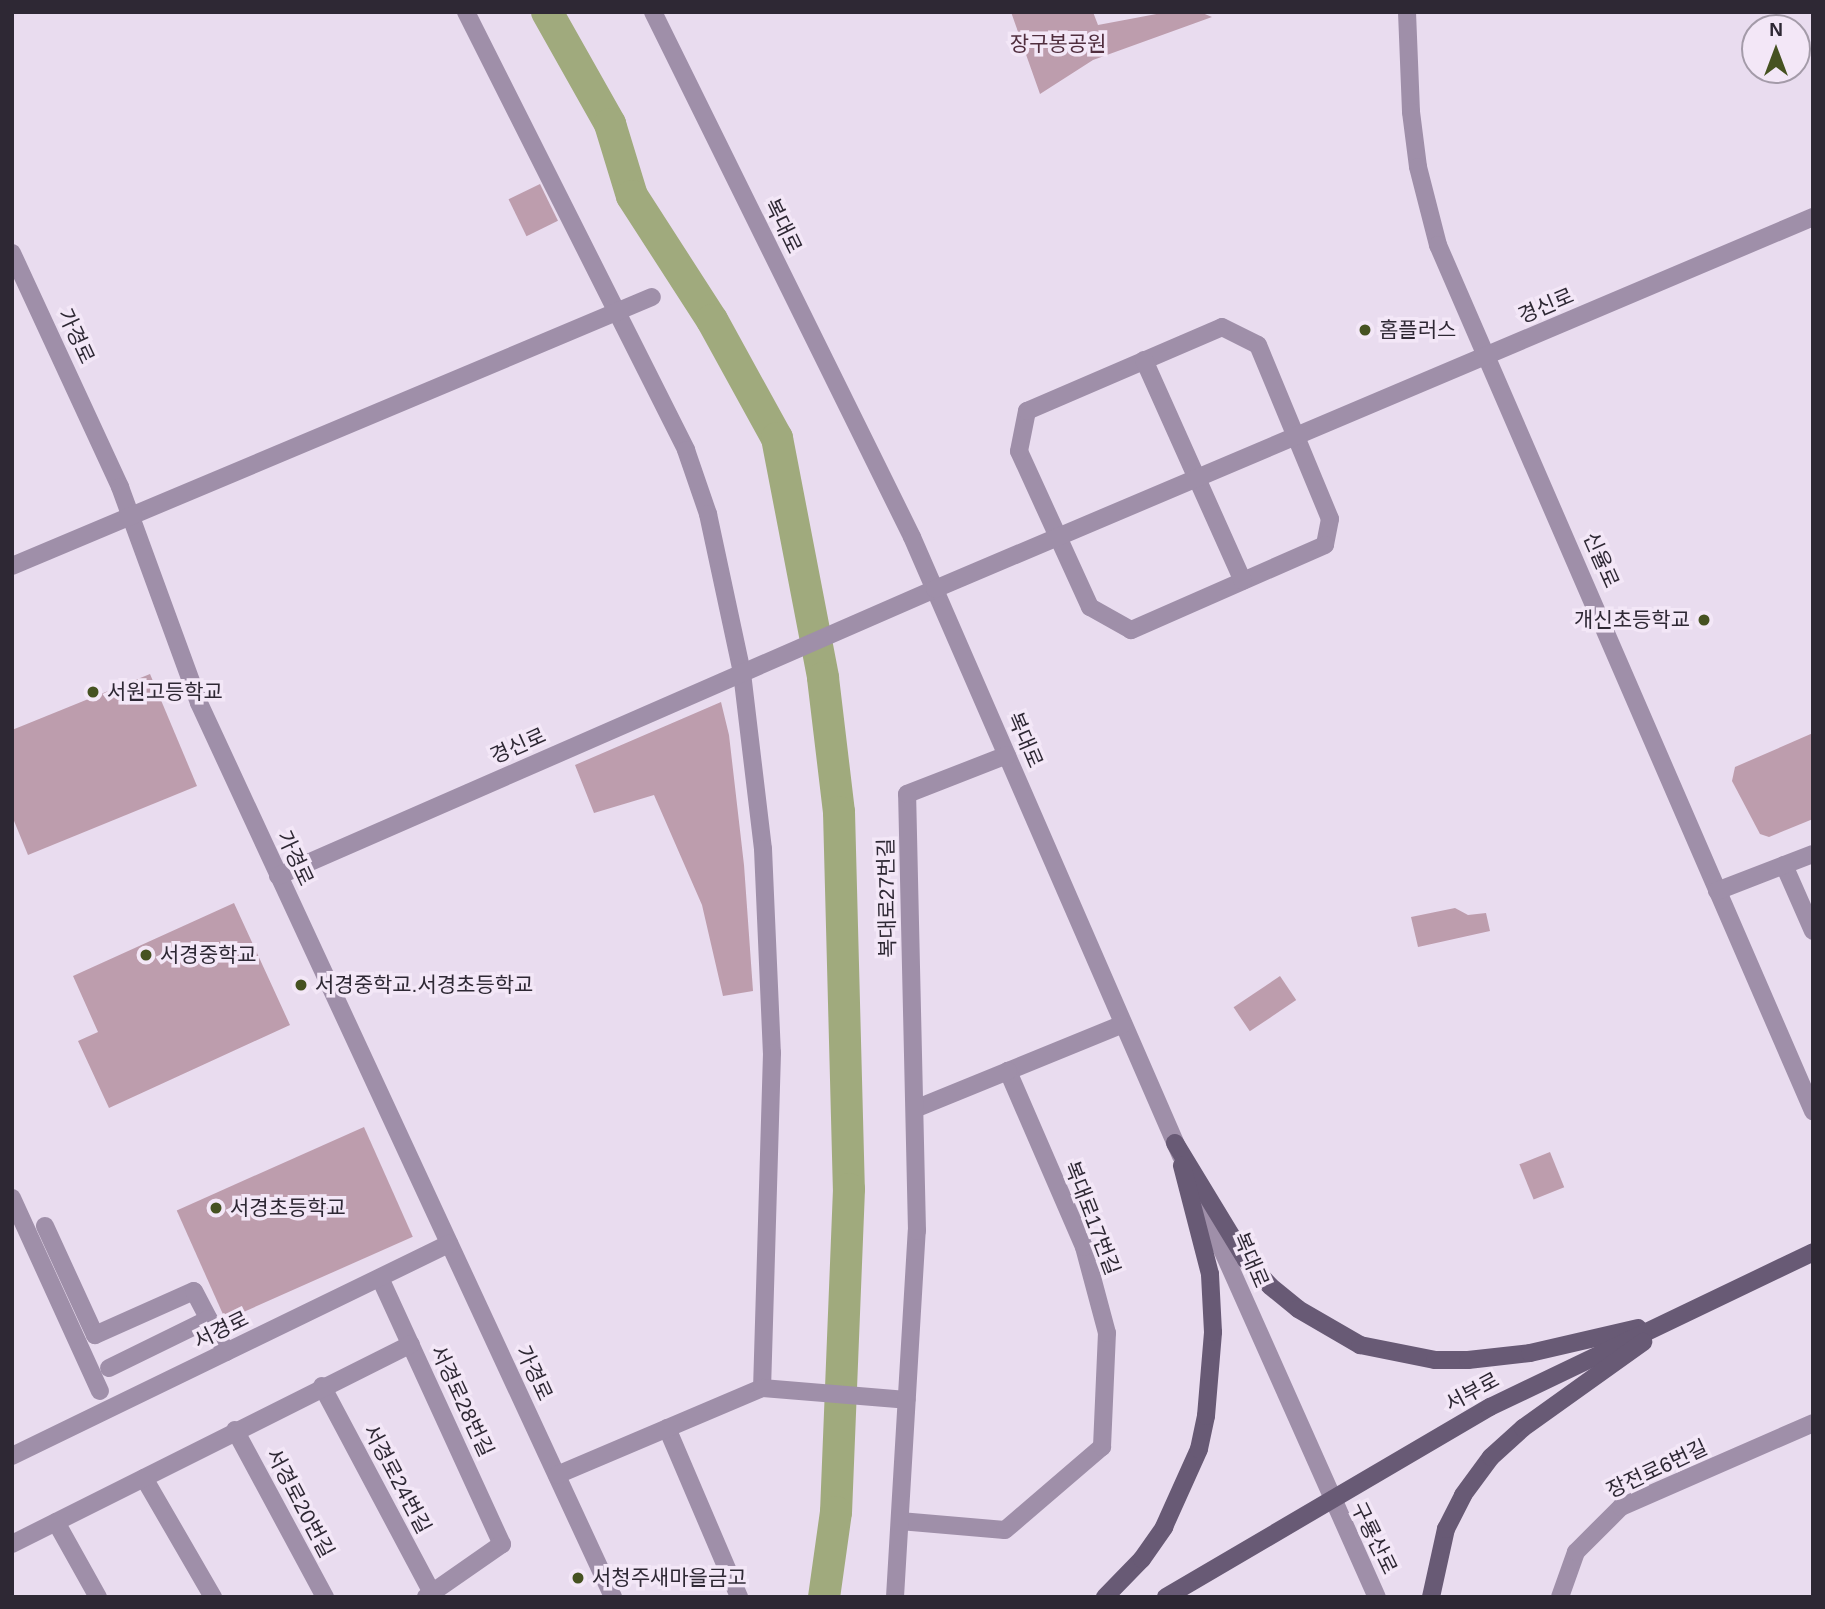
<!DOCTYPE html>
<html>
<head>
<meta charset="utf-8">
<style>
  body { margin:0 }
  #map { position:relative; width:1825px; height:1609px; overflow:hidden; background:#e9dcef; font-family:Helvetica,"Noto Sans KR",sans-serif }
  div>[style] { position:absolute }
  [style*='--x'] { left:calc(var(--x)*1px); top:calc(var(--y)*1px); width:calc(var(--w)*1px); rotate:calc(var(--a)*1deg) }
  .green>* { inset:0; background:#bd9dad; transform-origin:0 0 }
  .river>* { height:32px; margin:-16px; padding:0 16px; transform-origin:16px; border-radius:16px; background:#a0aa7d }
  .minor>* { height:18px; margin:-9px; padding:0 9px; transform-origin:9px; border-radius:9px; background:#9f8fa9 }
  .major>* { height:18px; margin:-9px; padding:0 9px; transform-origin:9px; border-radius:9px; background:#685a75 }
  .dots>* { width:19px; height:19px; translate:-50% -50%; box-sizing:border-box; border:4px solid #f3e7f7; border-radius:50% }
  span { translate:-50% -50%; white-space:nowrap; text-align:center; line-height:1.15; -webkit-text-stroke:7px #f3e7f7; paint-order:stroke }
  .park-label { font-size:21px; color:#502e3e }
  .street-label { font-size:21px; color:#2e2834 }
  .poi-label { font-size:21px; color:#2e2834 }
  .left { translate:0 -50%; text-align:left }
  .right { translate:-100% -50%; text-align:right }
  .frame { position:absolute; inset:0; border:14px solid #2e2834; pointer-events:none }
  .north { position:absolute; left:1741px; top:14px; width:70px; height:70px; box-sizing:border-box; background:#f3e7f7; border:2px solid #a49ba9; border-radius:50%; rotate:0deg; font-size:19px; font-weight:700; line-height:28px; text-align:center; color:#2e2834 }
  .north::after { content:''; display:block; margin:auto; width:24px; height:32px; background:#465221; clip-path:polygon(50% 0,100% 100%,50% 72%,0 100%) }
</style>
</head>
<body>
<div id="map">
  <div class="green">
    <i style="clip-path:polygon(1011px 12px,1093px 12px,1098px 25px,1167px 12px,1200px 12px,1212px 17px,1093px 60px,1040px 94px)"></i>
    <i style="left:540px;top:184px;width:41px;height:35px;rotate:64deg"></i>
    <i style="clip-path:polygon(150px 674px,197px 786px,28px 855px,12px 816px,12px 730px)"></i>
    <i style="clip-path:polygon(721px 702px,729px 735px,744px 865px,753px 991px,723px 996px,702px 905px,654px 795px,594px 813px,575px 765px)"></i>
    <i style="clip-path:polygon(1813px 733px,1813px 819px,1769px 837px,1760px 834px,1732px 781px,1735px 767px)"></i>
    <i style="clip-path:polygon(234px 903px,290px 1025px,109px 1108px,78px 1041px,98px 1032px,73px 976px)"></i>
    <i style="clip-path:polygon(1455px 908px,1468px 915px,1486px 913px,1490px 931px,1418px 947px,1411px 917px)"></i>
    <i style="left:1280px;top:976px;width:29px;height:56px;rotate:56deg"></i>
    <i style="left:364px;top:1127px;width:120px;height:205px;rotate:66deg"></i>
    <i style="left:1550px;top:1152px;width:38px;height:33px;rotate:68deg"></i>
  </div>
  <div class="river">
    <i style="--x:547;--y:12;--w:129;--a:60.6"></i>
    <i style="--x:610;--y:124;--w:75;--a:73"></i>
    <i style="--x:632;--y:196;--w:148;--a:57.2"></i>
    <i style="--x:712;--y:320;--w:135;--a:61.2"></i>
    <i style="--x:777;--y:438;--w:244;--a:79.1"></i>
    <i style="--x:823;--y:678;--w:135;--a:83.2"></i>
    <i style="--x:839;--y:812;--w:377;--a:88.5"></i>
    <i style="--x:849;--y:1189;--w:323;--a:92.3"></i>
    <i style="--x:836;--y:1512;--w:86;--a:98"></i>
  </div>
  <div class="minor">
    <i style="--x:466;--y:12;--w:490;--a:63.3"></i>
    <i style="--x:686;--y:450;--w:68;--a:71"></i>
    <i style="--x:708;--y:514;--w:163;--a:77.9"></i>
    <i style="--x:742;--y:673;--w:177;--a:83.2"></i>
    <i style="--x:763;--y:849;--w:204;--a:87.5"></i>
    <i style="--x:772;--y:1053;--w:335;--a:91.7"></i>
    <i style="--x:653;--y:12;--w:585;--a:63.74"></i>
    <i style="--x:912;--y:537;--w:675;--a:66.51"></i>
    <i style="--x:1407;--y:12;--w:100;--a:87.7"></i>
    <i style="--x:1411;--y:112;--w:55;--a:82.7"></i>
    <i style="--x:1418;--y:167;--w:81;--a:75.6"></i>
    <i style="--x:1438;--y:245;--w:944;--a:66.59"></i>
    <i style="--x:12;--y:253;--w:258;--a:65.2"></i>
    <i style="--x:120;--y:487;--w:230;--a:69.9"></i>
    <i style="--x:199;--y:703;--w:985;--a:65.15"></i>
    <i style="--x:1222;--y:327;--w:40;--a:26.6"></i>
    <i style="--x:1258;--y:345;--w:188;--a:67.5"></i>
    <i style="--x:1330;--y:519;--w:26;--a:101"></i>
    <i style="--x:1325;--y:545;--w:212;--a:156.3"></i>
    <i style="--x:1131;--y:630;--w:47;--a:-150.7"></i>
    <i style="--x:1090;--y:607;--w:171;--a:-114.5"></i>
    <i style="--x:1019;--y:451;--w:41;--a:-78.7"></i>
    <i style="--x:1027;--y:411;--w:212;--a:-23.3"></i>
    <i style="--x:1144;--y:360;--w:242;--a:65.9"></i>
    <i style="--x:12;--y:566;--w:694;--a:-22.8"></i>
    <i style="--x:1784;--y:865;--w:72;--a:66.3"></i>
    <i style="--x:278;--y:876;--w:717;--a:-23.6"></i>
    <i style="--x:935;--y:589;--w:954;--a:-22.96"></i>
    <i style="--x:1717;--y:891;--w:103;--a:-21.1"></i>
    <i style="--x:1008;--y:1071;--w:124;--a:-22.2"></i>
    <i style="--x:1192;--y:1182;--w:454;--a:66"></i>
    <i style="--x:12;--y:1198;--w:212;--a:65.5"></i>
    <i style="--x:45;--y:1226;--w:120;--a:65.4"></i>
    <i style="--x:95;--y:1335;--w:108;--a:-24"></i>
    <i style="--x:194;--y:1291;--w:69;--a:62.3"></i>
    <i style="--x:380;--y:1278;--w:293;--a:65.4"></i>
    <i style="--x:502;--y:1544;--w:93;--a:145.1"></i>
    <i style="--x:109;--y:1368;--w:111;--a:-26.1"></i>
    <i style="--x:322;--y:1386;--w:234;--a:62"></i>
    <i style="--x:667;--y:1428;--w:184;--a:66.9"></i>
    <i style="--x:235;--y:1430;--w:190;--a:61.7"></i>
    <i style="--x:12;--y:1456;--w:486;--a:-25.9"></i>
    <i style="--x:557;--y:1475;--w:223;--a:-23"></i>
    <i style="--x:762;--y:1388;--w:145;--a:4.7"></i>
    <i style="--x:144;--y:1478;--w:138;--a:59.9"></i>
    <i style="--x:900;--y:1521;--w:105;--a:4.9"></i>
    <i style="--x:1005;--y:1530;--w:128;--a:-40.6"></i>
    <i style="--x:1102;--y:1447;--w:114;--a:-87.5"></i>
    <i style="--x:1107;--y:1333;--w:89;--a:-105"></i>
    <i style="--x:1084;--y:1247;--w:192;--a:-113.4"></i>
    <i style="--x:1008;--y:1071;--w:100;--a:157.8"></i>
    <i style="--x:56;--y:1522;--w:86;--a:60.8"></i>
    <i style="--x:12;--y:1544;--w:446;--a:-26.6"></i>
    <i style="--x:895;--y:1597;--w:367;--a:-86.6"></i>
    <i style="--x:917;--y:1231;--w:437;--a:-91.3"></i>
    <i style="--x:907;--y:794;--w:107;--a:-21.3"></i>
    <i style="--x:1560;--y:1597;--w:48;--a:-70.4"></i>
    <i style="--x:1576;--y:1552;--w:64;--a:-45"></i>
    <i style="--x:1621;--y:1507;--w:210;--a:-23.6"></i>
  </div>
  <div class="major">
    <i style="--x:1175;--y:1143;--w:137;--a:58.7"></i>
    <i style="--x:1246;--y:1260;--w:35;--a:47"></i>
    <i style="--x:1270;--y:1286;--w:36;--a:39"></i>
    <i style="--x:1298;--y:1309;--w:72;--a:30.1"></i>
    <i style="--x:1360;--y:1345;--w:76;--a:11.3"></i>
    <i style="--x:1435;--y:1360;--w:33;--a:0"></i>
    <i style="--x:1468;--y:1360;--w:62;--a:-6.4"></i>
    <i style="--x:1530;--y:1353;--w:111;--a:-13"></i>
    <i style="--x:1105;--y:1597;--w:53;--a:-45.8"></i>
    <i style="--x:1142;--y:1559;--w:39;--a:-55"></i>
    <i style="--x:1164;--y:1527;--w:85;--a:-65.8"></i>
    <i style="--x:1199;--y:1449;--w:34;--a:-78"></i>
    <i style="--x:1206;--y:1416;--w:84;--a:-85.2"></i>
    <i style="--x:1213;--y:1332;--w:58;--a:-93"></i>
    <i style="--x:1210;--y:1274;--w:112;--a:-104.5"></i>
    <i style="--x:1166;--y:1597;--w:376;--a:-30.4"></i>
    <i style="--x:1490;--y:1407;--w:358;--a:-25.6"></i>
    <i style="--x:1431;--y:1597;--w:70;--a:-77.6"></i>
    <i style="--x:1446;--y:1529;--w:38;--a:-63"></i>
    <i style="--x:1463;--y:1495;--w:47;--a:-53.6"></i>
    <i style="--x:1491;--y:1457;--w:43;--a:-42.2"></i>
    <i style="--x:1523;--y:1428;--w:148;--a:-35.6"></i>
  </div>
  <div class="dots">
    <i style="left:1365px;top:330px;background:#465221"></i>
    <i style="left:1704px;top:620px;background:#465221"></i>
    <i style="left:93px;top:692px;background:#465221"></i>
    <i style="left:146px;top:955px;background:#465221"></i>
    <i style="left:301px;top:985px;background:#465221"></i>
    <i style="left:216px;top:1208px;background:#465221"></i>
    <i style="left:578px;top:1578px;background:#465221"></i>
  </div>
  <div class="park-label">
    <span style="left:1058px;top:44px">장구봉공원</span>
  </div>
  <div class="street-label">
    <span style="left:783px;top:226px;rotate:64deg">복대로</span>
    <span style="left:1546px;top:306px;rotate:-23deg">경신로</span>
    <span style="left:76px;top:336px;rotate:65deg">가경로</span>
    <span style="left:1601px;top:560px;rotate:66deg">신율로</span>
    <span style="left:1025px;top:740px;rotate:67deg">복대로</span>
    <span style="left:518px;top:746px;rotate:-24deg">경신로</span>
    <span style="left:295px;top:858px;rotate:65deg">가경로</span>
    <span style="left:887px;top:898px;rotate:-91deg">복대로27번길</span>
    <span style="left:1092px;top:1218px;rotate:69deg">복대로17번길</span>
    <span style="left:1251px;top:1260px;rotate:67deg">복대로</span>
    <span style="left:221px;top:1330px;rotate:-26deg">서경로</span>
    <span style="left:534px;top:1373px;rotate:65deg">가경로</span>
    <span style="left:1472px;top:1392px;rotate:-28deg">서부로</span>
    <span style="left:462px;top:1401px;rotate:65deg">서경로28번길</span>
    <span style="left:1657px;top:1469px;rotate:-25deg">장전로6번길</span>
    <span style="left:397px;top:1479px;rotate:62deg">서경로24번길</span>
    <span style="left:300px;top:1503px;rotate:62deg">서경로20번길</span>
    <span style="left:1374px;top:1538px;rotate:64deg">구룡산로</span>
  </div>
  <div class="poi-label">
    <span class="left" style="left:1379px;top:330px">홈플러스</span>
    <span class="right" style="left:1690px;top:620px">개신초등학교</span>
    <span class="left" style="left:107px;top:692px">서원고등학교</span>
    <span class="left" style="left:160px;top:955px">서경중학교</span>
    <span class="left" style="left:315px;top:985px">서경중학교.서경초등학교</span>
    <span class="left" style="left:230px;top:1208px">서경초등학교</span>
    <span class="left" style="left:592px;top:1578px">서청주새마을금고</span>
  </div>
  <div class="frame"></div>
  <div class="north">N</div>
</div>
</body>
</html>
